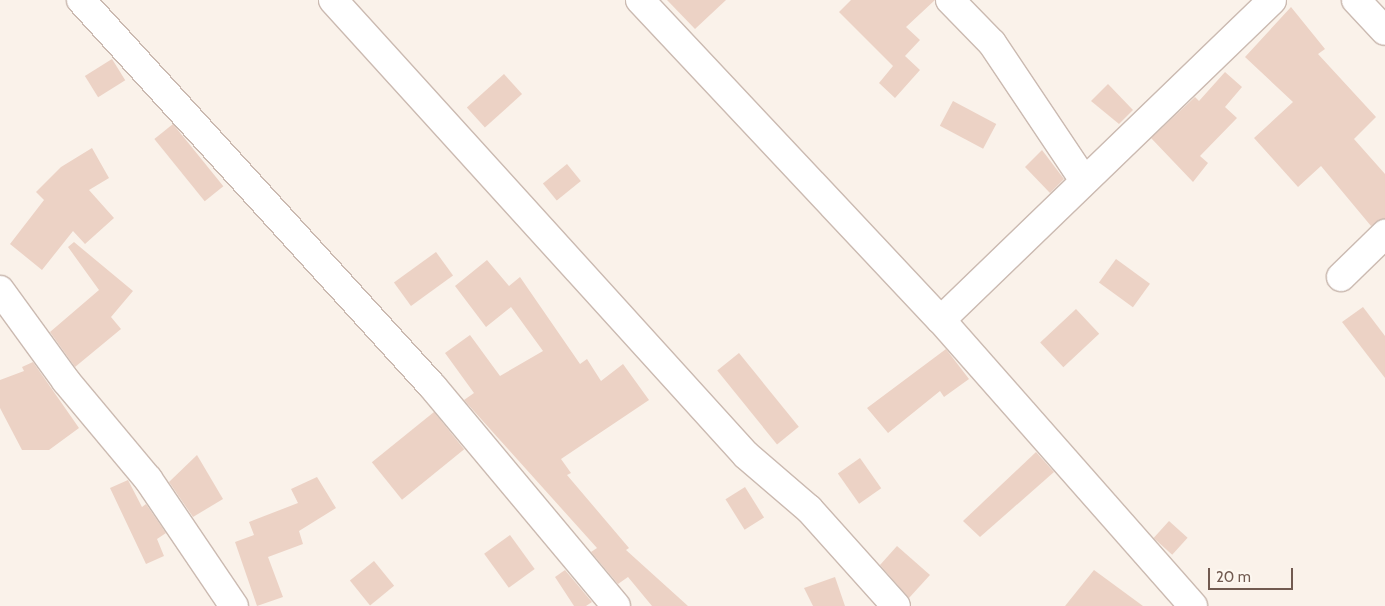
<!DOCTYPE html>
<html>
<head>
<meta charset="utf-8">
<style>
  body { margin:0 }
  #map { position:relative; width:1385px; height:606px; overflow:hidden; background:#faf2ea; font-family:Cabin,sans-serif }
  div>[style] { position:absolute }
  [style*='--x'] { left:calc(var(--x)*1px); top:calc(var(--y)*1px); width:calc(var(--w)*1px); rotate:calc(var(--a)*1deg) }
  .building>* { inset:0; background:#ecd2c5; transform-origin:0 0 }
  .roads { filter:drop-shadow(1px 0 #cbbab1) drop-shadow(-1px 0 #cbbab1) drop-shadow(0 1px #cbbab1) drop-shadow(0 -1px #cbbab1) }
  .minor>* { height:28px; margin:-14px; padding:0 14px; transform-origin:14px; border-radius:14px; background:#fff }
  span { translate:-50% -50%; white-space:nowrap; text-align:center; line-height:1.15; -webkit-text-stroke:5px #fdf7f0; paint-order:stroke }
  .scale { position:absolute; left:1208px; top:568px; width:85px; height:22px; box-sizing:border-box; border:2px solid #715a50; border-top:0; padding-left:6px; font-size:15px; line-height:18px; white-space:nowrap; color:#715a50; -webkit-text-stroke:4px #fdf7f0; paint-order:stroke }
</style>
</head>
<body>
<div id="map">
  <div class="building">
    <i style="clip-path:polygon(667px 0,726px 0,695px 29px)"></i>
    <i style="clip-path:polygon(851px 0,935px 0,906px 27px,920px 40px,905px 56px,920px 70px,895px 98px,879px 83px,893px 66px,839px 12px)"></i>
    <i style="clip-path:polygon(1291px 7px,1325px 49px,1318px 54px,1376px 117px,1354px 139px,1385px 174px,1385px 219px,1371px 226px,1321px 166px,1298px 187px,1254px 138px,1293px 102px,1245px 57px)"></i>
    <i style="left:112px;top:59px;width:25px;height:32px;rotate:58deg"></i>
    <i style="clip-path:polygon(1225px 72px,1242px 87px,1225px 107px,1237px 118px,1200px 156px,1208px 163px,1193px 182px,1151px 138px,1195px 97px,1199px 101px)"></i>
    <i style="left:504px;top:74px;width:27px;height:50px;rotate:48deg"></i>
    <i style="clip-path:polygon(1108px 84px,1133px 110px,1119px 124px,1091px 101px)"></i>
    <i style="left:953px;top:101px;width:49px;height:28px;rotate:28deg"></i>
    <i style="left:173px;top:124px;width:80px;height:24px;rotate:51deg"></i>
    <i style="clip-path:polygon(92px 148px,109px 178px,89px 190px,114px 218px,85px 244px,73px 231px,42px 270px,10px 244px,44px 200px,36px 192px,61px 167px)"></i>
    <i style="clip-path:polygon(1042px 150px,1064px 179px,1050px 193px,1025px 167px)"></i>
    <i style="left:567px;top:164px;width:22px;height:31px;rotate:51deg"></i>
    <i style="clip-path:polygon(74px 242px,133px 291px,111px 317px,121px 329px,75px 367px,50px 332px,99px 290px,68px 247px)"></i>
    <i style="left:436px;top:252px;width:29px;height:52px;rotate:54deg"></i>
    <i style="left:1116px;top:259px;width:42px;height:29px;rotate:36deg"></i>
    <i style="clip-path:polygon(487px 260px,509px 286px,520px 277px,580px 364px,587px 359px,601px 381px,623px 364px,649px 400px,561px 459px,571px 473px,567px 475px,629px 548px,626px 550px,688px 606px,652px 606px,628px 577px,618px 584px,591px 552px,597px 548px,464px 400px,474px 393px,445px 353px,470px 335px,500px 376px,543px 351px,511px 307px,486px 327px,455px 286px)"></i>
    <i style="clip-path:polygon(1363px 307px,1385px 336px,1385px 378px,1342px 322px)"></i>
    <i style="left:1076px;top:309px;width:34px;height:49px;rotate:47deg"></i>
    <i style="clip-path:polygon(946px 349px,969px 379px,944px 397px,940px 391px,888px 433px,867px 408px)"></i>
    <i style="left:739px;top:353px;width:95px;height:28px;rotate:51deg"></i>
    <i style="clip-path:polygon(33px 362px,79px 428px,49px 450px,22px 450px,0 408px,0 380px,24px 371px,22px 367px)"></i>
    <i style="left:434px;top:412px;width:48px;height:80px;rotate:51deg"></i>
    <i style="clip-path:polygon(1036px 452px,1054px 472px,980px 537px,963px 521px)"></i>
    <i style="clip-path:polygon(197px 455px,223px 499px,193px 517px,169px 482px)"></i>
    <i style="left:860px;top:458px;width:37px;height:27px;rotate:55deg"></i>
    <i style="clip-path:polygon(317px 477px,336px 508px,299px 531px,303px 544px,268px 557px,283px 597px,257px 606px,235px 542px,254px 535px,249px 522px,298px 503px,291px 489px)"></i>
    <i style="clip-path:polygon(128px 480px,142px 507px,146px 504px,166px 533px,157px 539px,164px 556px,146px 564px,110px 488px)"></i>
    <i style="left:745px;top:487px;width:36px;height:23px;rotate:58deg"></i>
    <i style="left:1169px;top:521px;width:25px;height:23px;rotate:42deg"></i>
    <i style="left:510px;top:535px;width:42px;height:32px;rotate:54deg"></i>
    <i style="clip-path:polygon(897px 546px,930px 575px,909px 598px,880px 565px)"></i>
    <i style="left:374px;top:561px;width:32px;height:31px;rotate:51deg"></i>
    <i style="clip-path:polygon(565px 570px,592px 602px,586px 606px,574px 606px,555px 577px)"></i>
    <i style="clip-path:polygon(1094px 570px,1143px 606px,1065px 606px)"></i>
    <i style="clip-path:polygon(835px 577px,845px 606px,813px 606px,804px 588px)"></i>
  </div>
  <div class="roads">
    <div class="minor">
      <i style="--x:81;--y:0;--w:523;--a:47.71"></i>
      <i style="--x:433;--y:387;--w:285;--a:50.1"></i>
      <i style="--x:333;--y:0;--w:614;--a:47.77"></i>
      <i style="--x:746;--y:455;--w:83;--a:40.6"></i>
      <i style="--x:809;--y:509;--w:130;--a:48.1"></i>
      <i style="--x:640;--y:0;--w:439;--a:46.8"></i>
      <i style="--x:941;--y:320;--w:381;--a:48.6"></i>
      <i style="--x:950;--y:0;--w:60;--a:45.7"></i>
      <i style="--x:992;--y:43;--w:164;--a:56.2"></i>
      <i style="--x:1356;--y:0;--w:42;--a:46.9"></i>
      <i style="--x:1341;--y:277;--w:62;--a:-44.3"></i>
      <i style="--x:0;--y:290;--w:112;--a:54"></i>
      <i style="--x:66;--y:381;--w:128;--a:50.1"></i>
      <i style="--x:148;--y:479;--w:153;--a:55.9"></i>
      <i style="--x:941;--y:320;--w:460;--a:-44"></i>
    </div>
  </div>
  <div class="scale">20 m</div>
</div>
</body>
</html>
